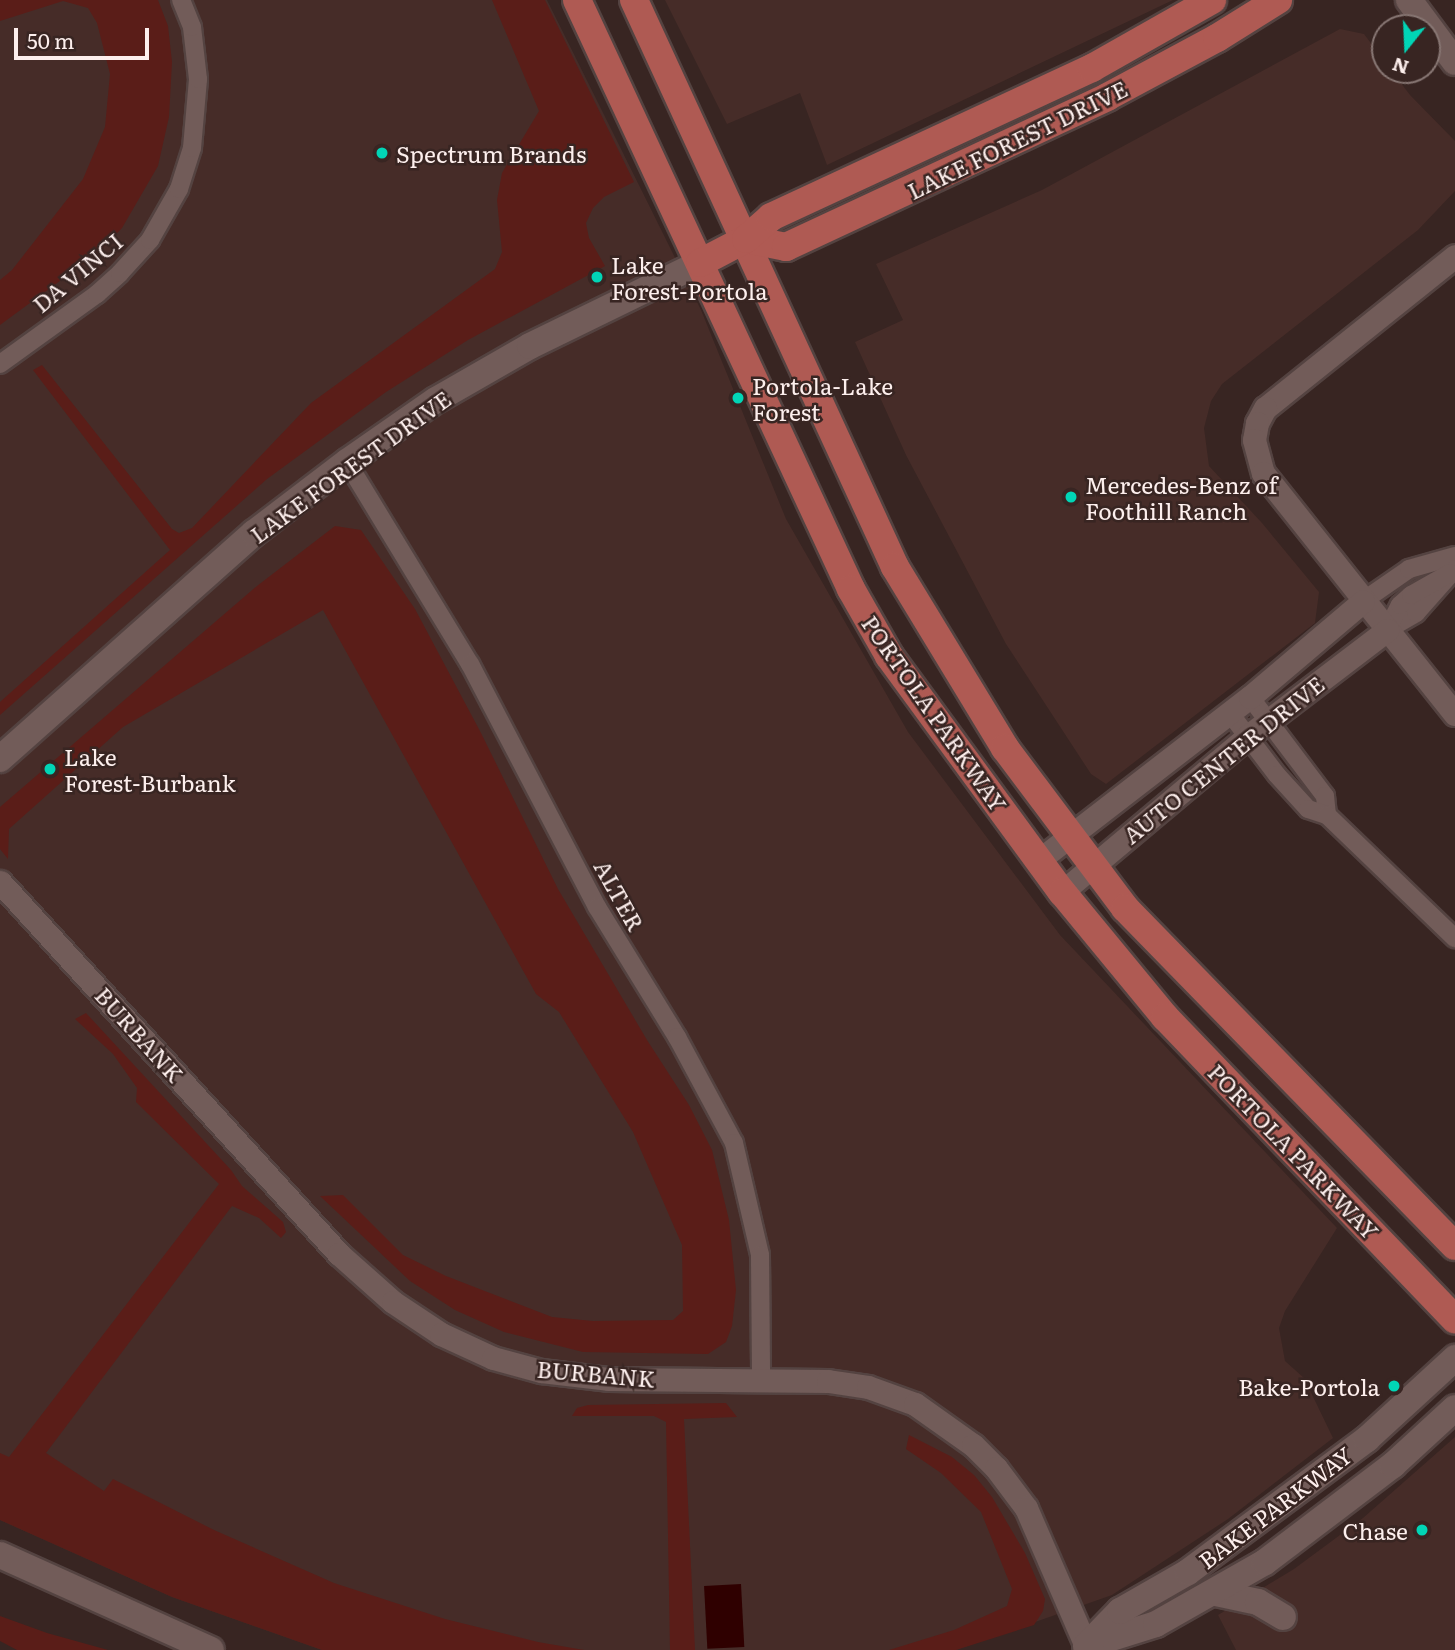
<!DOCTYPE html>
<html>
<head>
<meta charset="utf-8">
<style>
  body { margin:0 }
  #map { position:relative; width:1455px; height:1650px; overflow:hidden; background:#382522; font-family:Literata,serif }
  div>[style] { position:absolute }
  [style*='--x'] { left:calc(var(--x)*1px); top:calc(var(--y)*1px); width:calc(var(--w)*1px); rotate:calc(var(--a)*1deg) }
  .built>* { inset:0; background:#462c28 }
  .green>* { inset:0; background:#5a1d18 }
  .water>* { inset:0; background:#2f0000; transform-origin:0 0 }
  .roads { filter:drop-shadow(2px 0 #544341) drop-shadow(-2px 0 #544341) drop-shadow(0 2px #544341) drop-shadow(0 -2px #544341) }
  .minor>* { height:18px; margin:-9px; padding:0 9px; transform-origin:9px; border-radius:9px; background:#725c59 }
  .tertiary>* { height:23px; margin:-11.5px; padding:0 11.5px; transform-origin:11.5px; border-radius:11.5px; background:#725c59 }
  .secondary>* { height:26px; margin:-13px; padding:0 13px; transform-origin:13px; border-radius:13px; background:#725c59 }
  .primary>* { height:28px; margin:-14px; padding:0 14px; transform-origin:14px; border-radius:14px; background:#af5a53 }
  .dots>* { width:19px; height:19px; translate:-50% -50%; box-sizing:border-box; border:4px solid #382522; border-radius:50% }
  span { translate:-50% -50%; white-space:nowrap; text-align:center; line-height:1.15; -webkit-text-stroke:5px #382522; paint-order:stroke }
  .street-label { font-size:23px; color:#fdefed }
  .poi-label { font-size:23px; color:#fdefed }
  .left { translate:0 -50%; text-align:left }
  .right { translate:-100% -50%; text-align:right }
  .north { position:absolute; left:1371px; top:14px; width:70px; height:70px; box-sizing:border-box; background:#382522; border:2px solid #877673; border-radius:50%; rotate:198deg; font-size:19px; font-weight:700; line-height:28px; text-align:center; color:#fdefed }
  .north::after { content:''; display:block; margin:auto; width:24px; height:32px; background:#01d5b6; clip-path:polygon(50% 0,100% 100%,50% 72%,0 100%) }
  .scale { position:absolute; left:14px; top:28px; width:135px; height:32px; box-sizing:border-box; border:4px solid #fdefed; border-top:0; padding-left:9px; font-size:21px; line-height:24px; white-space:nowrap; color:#fdefed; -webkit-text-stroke:5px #382522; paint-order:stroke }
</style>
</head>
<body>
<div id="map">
  <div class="built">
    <i style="clip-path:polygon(0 0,547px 0,701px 310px,786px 519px,908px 732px,1060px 935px,1337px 1228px,1285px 1311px,1279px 1328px,1285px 1361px,1304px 1378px,1333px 1438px,1228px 1519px,1112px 1595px,956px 1650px,322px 1650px,172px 1597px,0 1520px)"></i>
    <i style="clip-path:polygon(665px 0,1173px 0,827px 165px,800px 93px,727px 124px)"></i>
    <i style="clip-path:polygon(1340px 29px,1364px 34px,1385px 62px,1385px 70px,1391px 70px,1410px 95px,1455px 141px,1455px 191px,1418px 230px,1222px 384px,1211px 401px,1204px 428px,1209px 466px,1262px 523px,1319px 592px,1315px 623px,1106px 784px,1091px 774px,1006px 644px,906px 455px,855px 342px,903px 320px,876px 264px,1042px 190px)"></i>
    <i style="clip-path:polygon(1455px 1437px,1455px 1650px,1236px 1650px,1218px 1615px,1294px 1569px,1363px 1518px)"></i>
  </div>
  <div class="green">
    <i style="clip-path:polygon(0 0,158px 0,168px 26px,172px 62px,169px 117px,158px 166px,122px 228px,98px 253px,0 325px,0 280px,12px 270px,83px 179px,105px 127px,110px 74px,97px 23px,88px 8px,63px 1px,0 21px)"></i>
    <i style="clip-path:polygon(492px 0,545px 0,634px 182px,604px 197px,593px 208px,586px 223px,589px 238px,605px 266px,468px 340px,386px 392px,267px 479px,0 715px,0 702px,170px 550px,33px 370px,42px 365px,172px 529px,179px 533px,192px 528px,311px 403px,495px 269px,502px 252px,497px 200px,502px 173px,539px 111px)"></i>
    <i style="clip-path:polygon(335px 526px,361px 530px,415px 609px,481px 733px,558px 889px,647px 1040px,689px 1105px,712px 1150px,729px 1220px,736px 1290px,732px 1326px,726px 1342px,708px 1354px,583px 1352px,504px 1332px,455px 1310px,410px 1281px,320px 1196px,343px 1195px,403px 1255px,446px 1276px,552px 1317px,593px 1321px,673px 1320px,683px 1311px,682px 1245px,633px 1132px,559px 1012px,536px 994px,323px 610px,123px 727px,9px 829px,8px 859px,0 849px,0 807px,257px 586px)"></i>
    <i style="clip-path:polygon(86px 1013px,231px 1170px,242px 1186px,283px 1222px,286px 1232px,281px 1238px,259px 1218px,232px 1206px,46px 1453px,104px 1491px,113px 1479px,214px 1530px,334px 1583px,445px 1619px,538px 1642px,584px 1650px,322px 1650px,172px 1597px,0 1520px,0 1453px,9px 1457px,219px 1184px,136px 1102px,137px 1088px,113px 1054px,75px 1019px)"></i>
    <i style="clip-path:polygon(726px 1403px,737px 1417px,684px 1419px,695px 1650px,670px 1650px,666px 1422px,654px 1416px,572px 1416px,577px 1408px,588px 1405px)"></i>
    <i style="clip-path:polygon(909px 1435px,952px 1457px,974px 1475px,992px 1497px,1025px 1553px,1045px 1599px,1043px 1611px,1034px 1625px,956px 1650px,889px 1650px,954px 1630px,1007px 1606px,1012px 1589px,981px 1512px,941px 1473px,906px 1449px)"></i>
    <i style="clip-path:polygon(0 1616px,47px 1633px,108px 1650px,17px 1650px,0 1641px)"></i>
  </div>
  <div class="water">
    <i style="left:741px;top:1584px;width:63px;height:37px;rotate:87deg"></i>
  </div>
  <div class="roads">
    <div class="minor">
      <i style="--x:0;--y:364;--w:120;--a:-35.8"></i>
      <i style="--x:97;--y:294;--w:31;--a:-42"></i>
      <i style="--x:120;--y:273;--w:45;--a:-47.7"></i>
      <i style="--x:150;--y:240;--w:59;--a:-60.4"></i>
      <i style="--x:179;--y:189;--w:43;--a:-72.4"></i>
      <i style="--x:192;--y:148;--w:69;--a:-85"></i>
      <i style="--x:198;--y:79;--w:52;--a:-96.6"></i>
      <i style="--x:192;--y:27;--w:29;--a:-112"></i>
      <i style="--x:347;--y:462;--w:237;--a:58.7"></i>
      <i style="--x:470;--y:664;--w:274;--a:62.4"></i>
      <i style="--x:597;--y:907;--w:153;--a:58.4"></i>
      <i style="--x:677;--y:1037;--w:120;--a:61.7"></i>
      <i style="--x:734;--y:1143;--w:115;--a:76.9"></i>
      <i style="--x:760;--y:1255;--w:124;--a:89.5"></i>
      <i style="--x:1363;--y:601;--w:56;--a:-34.8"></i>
      <i style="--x:1409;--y:569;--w:48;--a:-15.8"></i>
      <i style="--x:1387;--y:630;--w:34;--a:-30"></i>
      <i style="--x:1416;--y:613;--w:59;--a:-48.4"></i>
      <i style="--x:1387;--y:630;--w:28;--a:-63"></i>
      <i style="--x:1400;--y:605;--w:15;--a:-42"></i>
      <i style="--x:1411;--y:595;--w:45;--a:-29.4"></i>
      <i style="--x:1250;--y:697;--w:124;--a:52.9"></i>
      <i style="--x:1325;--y:796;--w:19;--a:84"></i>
      <i style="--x:1229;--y:712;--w:79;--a:52.7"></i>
      <i style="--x:1277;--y:775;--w:46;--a:47.6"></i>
      <i style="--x:1308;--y:809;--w:20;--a:18"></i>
      <i style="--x:1327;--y:815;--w:178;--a:43.9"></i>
    </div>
    <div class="tertiary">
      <i style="--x:1455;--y:256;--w:243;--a:141.3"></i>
      <i style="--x:1265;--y:408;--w:17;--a:118"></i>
      <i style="--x:1257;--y:423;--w:17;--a:100"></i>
      <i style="--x:1254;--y:440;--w:34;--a:75"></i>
      <i style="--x:1263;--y:473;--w:308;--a:51.5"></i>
      <i style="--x:1039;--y:860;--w:267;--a:-37.7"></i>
      <i style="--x:1250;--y:697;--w:148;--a:-40.3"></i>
      <i style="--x:0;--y:882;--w:503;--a:47.66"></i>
      <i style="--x:339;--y:1254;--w:72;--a:41.6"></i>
      <i style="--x:393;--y:1302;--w:58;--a:33.7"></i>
      <i style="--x:441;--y:1334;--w:57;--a:24.8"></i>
      <i style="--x:493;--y:1358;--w:50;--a:15.2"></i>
      <i style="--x:541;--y:1371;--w:67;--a:6.8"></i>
      <i style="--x:608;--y:1379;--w:220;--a:0.5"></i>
      <i style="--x:828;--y:1381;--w:40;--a:8.5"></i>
      <i style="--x:868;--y:1387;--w:50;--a:19.9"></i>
      <i style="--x:915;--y:1404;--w:71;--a:35.3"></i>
      <i style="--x:973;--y:1445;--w:33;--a:45"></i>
      <i style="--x:996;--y:1468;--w:50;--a:53.1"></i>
      <i style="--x:1026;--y:1508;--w:150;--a:66.5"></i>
      <i style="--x:1062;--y:892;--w:243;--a:-40"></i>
      <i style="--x:1248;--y:736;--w:175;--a:-37.3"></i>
    </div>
    <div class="secondary">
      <i style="--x:1409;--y:0;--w:77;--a:53.4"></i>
      <i style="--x:0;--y:759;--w:340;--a:-41.7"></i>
      <i style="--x:254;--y:533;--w:117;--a:-37.4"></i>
      <i style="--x:347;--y:462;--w:108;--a:-34.9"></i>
      <i style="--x:436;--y:400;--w:108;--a:-29.9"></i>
      <i style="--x:530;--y:346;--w:189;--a:-26"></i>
      <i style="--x:0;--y:1555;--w:231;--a:24.2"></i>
      <i style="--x:1216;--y:1593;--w:43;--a:12.1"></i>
      <i style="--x:1258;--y:1602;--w:29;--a:31"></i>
      <i style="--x:1089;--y:1645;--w:70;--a:-17.4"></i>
      <i style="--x:1156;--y:1624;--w:125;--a:-29.6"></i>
      <i style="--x:1265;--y:1562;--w:161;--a:-37.2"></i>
      <i style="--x:1393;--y:1465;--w:84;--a:-42.6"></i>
      <i style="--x:1086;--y:1646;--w:49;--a:-45.8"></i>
      <i style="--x:1120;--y:1611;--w:78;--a:-29.8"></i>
      <i style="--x:1188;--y:1572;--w:223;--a:-36.6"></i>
      <i style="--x:1367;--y:1439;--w:120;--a:-42.6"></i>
    </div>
    <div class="primary">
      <i style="--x:577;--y:0;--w:650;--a:65.05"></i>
      <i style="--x:851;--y:589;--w:77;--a:60.4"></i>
      <i style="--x:889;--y:656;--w:293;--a:53.8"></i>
      <i style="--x:1062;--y:892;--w:162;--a:50.5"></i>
      <i style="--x:1165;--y:1017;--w:419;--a:46.2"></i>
      <i style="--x:634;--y:0;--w:624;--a:65.28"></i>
      <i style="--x:895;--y:567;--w:212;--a:58.7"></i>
      <i style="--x:1005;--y:748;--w:200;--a:53.1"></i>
      <i style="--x:1125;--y:908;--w:472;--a:45.7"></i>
      <i style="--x:746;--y:239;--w:41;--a:11.3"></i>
      <i style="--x:786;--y:247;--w:354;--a:-25"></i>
      <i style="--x:1107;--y:97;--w:125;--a:-28.2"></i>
      <i style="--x:1217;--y:38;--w:72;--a:-31.9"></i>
      <i style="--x:700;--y:263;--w:52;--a:-27.6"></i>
      <i style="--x:746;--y:239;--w:33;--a:-41"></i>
      <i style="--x:771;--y:217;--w:354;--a:-24.9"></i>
      <i style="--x:1092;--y:68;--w:138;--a:-29.5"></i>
    </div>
  </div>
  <div class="dots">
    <i style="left:382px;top:153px;background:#01d5b6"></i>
    <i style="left:597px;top:277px;background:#01d5b6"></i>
    <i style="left:738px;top:398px;background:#01d5b6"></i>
    <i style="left:1071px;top:497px;background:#01d5b6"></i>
    <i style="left:50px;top:769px;background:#01d5b6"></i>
    <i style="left:1394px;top:1386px;background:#01d5b6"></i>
    <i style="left:1422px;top:1530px;background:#01d5b6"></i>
  </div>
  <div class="street-label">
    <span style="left:1017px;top:139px;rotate:-26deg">LAKE FOREST DRIVE</span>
    <span style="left:77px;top:272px;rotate:-40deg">DA VINCI</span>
    <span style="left:350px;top:466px;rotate:-36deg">LAKE FOREST DRIVE</span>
    <span style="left:935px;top:713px;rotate:55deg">PORTOLA PARKWAY</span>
    <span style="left:1223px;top:759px;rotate:-39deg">AUTO CENTER DRIVE</span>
    <span style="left:620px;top:895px;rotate:61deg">ALTER</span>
    <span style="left:140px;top:1034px;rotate:48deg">BURBANK</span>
    <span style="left:1294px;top:1151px;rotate:46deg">PORTOLA PARKWAY</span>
    <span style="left:596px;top:1373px;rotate:5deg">BURBANK</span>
    <span style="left:1275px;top:1507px;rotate:-37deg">BAKE PARKWAY</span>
  </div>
  <div class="poi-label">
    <span class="left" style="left:396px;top:153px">Spectrum Brands</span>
    <span class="left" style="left:611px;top:277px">Lake<br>Forest-Portola</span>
    <span class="left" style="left:752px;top:398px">Portola-Lake<br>Forest</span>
    <span class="left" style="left:1085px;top:497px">Mercedes-Benz of<br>Foothill Ranch</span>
    <span class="left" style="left:64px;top:769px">Lake<br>Forest-Burbank</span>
    <span class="right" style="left:1380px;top:1386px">Bake-Portola</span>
    <span class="right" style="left:1408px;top:1530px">Chase</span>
  </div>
  <div class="north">N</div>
  <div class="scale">50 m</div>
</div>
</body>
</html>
